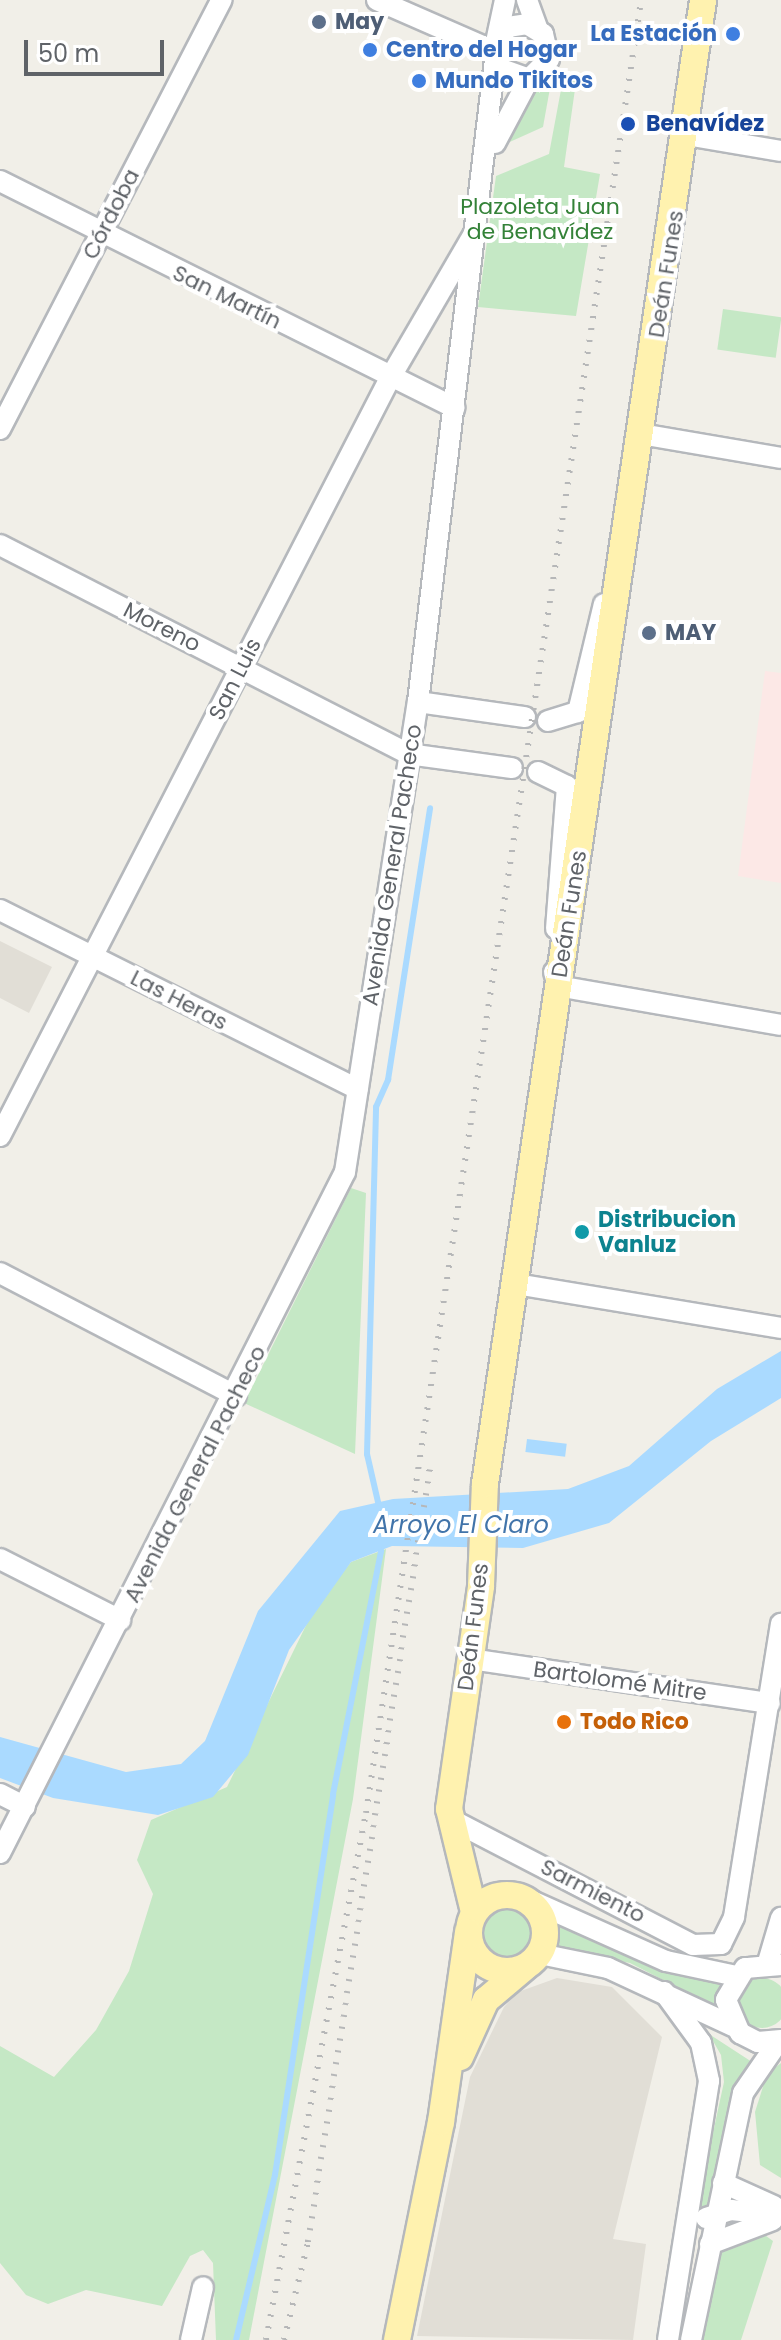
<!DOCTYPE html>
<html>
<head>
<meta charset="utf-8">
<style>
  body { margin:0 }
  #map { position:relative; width:781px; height:2340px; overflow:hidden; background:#f1efe8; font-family:Poppins,sans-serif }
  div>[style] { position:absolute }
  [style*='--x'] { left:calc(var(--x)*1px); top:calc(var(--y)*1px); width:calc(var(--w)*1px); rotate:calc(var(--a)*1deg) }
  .education>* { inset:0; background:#e1ded6 }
  .medical>* { inset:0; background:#fce8e6 }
  .green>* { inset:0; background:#c5e8c5; transform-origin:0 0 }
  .round { border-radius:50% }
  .water>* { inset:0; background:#aadaff; transform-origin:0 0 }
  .stream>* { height:6px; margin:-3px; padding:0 3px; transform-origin:3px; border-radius:3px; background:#aadaff }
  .roads { filter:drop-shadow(2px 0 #b5b8bc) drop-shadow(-2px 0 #b5b8bc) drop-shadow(0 2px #b5b8bc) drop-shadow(0 -2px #b5b8bc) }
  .minor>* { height:20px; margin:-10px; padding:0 10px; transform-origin:10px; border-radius:10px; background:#fff }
  .major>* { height:26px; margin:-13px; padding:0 13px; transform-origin:13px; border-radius:13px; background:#fff2af }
  .major>.ring { margin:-13px; padding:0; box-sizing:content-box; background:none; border:26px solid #fff2af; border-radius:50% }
  .rail>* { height:6px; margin-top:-3px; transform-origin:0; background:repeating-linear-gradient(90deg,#b6b7b8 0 2px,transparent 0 12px) }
  .dots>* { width:22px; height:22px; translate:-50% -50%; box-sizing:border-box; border:4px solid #fff; border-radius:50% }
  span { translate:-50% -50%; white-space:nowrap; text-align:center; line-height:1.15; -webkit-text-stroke:8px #fff; paint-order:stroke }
  .service-label { font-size:22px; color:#4e5e75; font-weight:700 }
  .left { translate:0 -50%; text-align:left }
  .shop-label { font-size:22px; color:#366cbe; font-weight:700 }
  .right { translate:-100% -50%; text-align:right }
  .transit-label { font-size:22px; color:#164399; font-weight:700 }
  .park-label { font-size:22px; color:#348238 }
  .street-label { font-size:22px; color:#5f6368 }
  .culture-label { font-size:22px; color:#0d838f; font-weight:700 }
  .food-label { font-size:22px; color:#c56008; font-weight:700 }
  .water-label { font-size:24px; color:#4174aa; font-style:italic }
  .scale { position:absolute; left:24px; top:40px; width:140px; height:36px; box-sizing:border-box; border:4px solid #5f6368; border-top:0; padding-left:10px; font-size:24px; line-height:28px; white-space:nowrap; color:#5f6368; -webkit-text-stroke:6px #fff; paint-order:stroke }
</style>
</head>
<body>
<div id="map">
  <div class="education">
    <i style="clip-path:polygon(0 941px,52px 967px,29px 1013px,0 998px)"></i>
    <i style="clip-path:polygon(557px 1978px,612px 1987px,662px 2037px,613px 2239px,646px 2244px,633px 2340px,417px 2336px,470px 2077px,504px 2007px,518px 1992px)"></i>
  </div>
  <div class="medical">
    <i style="clip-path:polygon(765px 671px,781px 673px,781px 883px,738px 876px)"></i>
  </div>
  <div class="green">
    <i style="clip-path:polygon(563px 79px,576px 82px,564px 167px,600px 174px,576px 316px,478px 307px,496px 176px,549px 154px)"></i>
    <i style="clip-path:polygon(544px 85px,550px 88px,543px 127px,503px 145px,524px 97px)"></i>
    <i style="left:723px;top:309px;width:59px;height:41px;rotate:8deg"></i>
    <i style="clip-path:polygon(351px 1188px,366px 1193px,355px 1454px,244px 1403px)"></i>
    <i style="clip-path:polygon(386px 1549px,353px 1799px,249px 2340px,216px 2340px,213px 2263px,203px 2250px,190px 2256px,162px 2306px,86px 2290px,48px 2304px,26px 2295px,0 2263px,0 2046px,54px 2077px,96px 2030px,129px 1971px,153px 1894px,137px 1860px,151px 1820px,227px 1787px,315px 1607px,351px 1562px)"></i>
    <i class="round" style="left:483px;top:1907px;width:54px;height:54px"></i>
    <i style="clip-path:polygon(558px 1920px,646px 1962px,720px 1985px,716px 2007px,630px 1963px,552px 1948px)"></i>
    <i class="round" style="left:737px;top:1978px;width:50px;height:50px"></i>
    <i style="clip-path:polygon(709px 2034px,752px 2062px,735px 2083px,707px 2205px,696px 2211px,724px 2082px,721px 2055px)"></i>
    <i style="clip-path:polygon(781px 2063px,781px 2178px,760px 2165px,755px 2112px,767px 2074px)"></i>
    <i style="clip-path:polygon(762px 2233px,773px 2241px,741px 2340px,701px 2340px,722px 2251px)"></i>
  </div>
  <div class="water">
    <i style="clip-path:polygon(781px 1351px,781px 1398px,711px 1441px,609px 1523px,523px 1548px,392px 1546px,351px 1562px,289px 1650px,248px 1755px,213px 1797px,158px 1815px,53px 1798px,0 1778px,0 1737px,126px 1772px,181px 1764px,205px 1741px,258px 1611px,340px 1511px,393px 1499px,568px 1489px,629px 1466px,717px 1389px)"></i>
    <i style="left:527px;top:1439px;width:40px;height:13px;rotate:7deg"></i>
  </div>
  <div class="stream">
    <i style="--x:378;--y:1502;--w:49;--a:-102.9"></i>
    <i style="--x:367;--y:1454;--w:347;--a:-88.5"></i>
    <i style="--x:376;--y:1107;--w:30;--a:-66"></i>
    <i style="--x:388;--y:1080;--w:275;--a:-81.2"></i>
    <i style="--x:236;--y:2340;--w:170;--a:-76.7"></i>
    <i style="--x:275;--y:2175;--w:385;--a:-81.3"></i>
    <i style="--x:333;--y:1794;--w:248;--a:-78.8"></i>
  </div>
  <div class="roads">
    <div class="minor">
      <i style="--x:377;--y:0;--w:128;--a:23.6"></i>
      <i style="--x:527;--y:0;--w:30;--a:70"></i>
      <i style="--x:496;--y:42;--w:19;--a:-51"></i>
      <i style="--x:508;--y:27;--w:19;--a:-9"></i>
      <i style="--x:527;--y:24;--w:19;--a:32"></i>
      <i style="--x:543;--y:34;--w:26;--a:77"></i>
      <i style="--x:549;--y:59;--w:28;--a:135"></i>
      <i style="--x:529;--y:79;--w:32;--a:-160"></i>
      <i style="--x:499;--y:68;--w:18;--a:-106"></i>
      <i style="--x:494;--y:51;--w:9;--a:-77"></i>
      <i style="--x:496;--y:42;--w:43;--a:-77.9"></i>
      <i style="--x:687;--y:135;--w:95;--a:9.7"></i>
      <i style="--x:495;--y:143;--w:72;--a:-62"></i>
      <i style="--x:0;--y:181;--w:508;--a:26.51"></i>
      <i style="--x:0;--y:429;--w:483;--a:-62.7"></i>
      <i style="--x:641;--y:434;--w:142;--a:9.7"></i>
      <i style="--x:0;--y:545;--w:458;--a:27.1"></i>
      <i style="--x:408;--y:754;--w:105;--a:7.7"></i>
      <i style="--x:418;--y:702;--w:108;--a:8"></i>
      <i style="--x:548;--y:721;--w:31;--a:-17"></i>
      <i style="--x:578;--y:712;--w:111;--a:-76.5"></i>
      <i style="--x:538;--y:772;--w:32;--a:26"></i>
      <i style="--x:567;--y:786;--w:143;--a:94.4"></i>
      <i style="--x:0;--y:910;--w:400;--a:26.6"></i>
      <i style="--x:554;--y:972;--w:15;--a:74"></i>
      <i style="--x:558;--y:986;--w:226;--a:9.9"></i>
      <i style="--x:0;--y:1136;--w:852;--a:-62.77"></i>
      <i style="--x:390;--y:378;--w:171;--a:-59.8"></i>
      <i style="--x:0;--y:1273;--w:266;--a:27.5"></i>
      <i style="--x:516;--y:1284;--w:269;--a:9.4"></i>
      <i style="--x:0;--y:1559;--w:135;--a:26.9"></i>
      <i style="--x:471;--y:1659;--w:302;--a:8.4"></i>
      <i style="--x:0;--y:1794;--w:28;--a:27"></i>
      <i style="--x:450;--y:1819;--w:274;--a:27.4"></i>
      <i style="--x:693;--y:1945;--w:28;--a:-2"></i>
      <i style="--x:721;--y:1944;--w:30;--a:-64"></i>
      <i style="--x:734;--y:1917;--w:297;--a:-80.9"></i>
      <i style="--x:0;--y:1853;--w:763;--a:-63.13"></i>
      <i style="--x:345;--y:1172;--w:476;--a:-81.2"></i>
      <i style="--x:418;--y:702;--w:647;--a:-83.16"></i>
      <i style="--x:525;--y:1898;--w:154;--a:24.1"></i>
      <i style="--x:666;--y:1961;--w:72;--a:12.1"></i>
      <i style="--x:540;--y:1954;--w:69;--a:11.6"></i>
      <i style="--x:608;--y:1968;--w:138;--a:24.9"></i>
      <i style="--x:768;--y:1962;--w:46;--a:-73.5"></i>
      <i style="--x:781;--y:1965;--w:36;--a:175"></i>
      <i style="--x:745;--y:1968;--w:37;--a:121"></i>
      <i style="--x:726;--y:2000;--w:36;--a:67"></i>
      <i style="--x:740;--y:2033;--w:20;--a:27"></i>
      <i style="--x:758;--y:2042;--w:23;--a:-5"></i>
      <i style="--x:664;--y:1992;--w:63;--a:54"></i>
      <i style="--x:701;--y:2043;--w:39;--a:78"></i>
      <i style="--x:709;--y:2081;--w:262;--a:99"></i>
      <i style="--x:723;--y:2183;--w:56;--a:24.3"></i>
      <i style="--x:706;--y:2218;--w:26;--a:-18"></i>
      <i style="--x:731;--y:2210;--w:50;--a:5.7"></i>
      <i style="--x:710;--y:2244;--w:67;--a:-20.9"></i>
      <i style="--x:191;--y:2340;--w:54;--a:-77.2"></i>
      <i style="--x:691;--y:2340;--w:252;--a:-78.1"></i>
      <i style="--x:743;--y:2093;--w:62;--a:-55.5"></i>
    </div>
    <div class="major">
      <i class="ring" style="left:469px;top:1895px;width:50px;height:50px"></i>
      <i style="--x:474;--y:1912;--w:106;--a:-103.6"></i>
      <i style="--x:449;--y:1809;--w:225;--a:-81.8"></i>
      <i style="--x:481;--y:1586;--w:102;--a:-87.8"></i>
      <i style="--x:485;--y:1484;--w:1500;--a:-81.64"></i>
      <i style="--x:460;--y:2057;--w:63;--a:-65.5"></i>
      <i style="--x:486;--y:2000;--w:50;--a:-40.1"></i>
      <i style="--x:397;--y:2340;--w:222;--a:-78.6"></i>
      <i style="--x:441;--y:2122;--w:192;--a:-81.9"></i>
    </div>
  </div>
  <div class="rail">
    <i style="--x:266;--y:2340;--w:536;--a:-79.26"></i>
    <i style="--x:366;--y:1813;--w:1834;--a:-81.37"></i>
    <i style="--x:284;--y:2340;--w:101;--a:-76.2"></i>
    <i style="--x:308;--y:2242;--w:791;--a:-81.05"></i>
  </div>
  <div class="dots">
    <i style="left:319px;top:22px;background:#5c6f8a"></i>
    <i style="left:733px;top:34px;background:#3f7fe0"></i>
    <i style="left:370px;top:50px;background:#3f7fe0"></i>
    <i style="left:419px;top:81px;background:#3f7fe0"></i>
    <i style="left:628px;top:124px;background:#1a4fb4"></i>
    <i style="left:649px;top:633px;background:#5c6f8a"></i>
    <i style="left:582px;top:1232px;background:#0f9aa8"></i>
    <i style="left:564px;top:1722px;background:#e8710a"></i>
  </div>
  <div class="service-label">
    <span class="left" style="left:335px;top:22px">May</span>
    <span class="left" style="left:665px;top:633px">MAY</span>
  </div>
  <div class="shop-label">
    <span class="right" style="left:717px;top:34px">La Estación</span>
    <span class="left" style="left:386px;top:50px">Centro del Hogar</span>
    <span class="left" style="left:435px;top:81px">Mundo Tikitos</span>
  </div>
  <div class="transit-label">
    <span class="left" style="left:646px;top:124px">Benavídez</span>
  </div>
  <div class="park-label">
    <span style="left:540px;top:219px">Plazoleta Juan<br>de Benavídez</span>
  </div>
  <div class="street-label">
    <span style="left:111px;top:214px;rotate:-63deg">Córdoba</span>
    <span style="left:666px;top:274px;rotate:-81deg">Deán Funes</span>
    <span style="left:227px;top:297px;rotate:26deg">San Martín</span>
    <span style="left:162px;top:627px;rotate:27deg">Moreno</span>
    <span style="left:235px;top:679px;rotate:-63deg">San Luis</span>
    <span style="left:392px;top:865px;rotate:-81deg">Avenida General Pacheco</span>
    <span style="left:569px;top:914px;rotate:-81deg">Deán Funes</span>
    <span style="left:179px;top:1000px;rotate:27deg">Las Heras</span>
    <span style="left:195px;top:1474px;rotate:-63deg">Avenida General Pacheco</span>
    <span style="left:473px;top:1627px;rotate:-83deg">Deán Funes</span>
    <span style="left:620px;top:1681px;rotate:8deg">Bartolomé Mitre</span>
    <span style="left:593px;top:1891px;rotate:27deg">Sarmiento</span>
  </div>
  <div class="culture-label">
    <span class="left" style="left:598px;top:1232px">Distribucion<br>Vanluz</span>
  </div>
  <div class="food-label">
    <span class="left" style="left:580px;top:1722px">Todo Rico</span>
  </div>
  <div class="water-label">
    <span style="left:461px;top:1525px">Arroyo El Claro</span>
  </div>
  <div class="scale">50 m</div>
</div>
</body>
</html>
